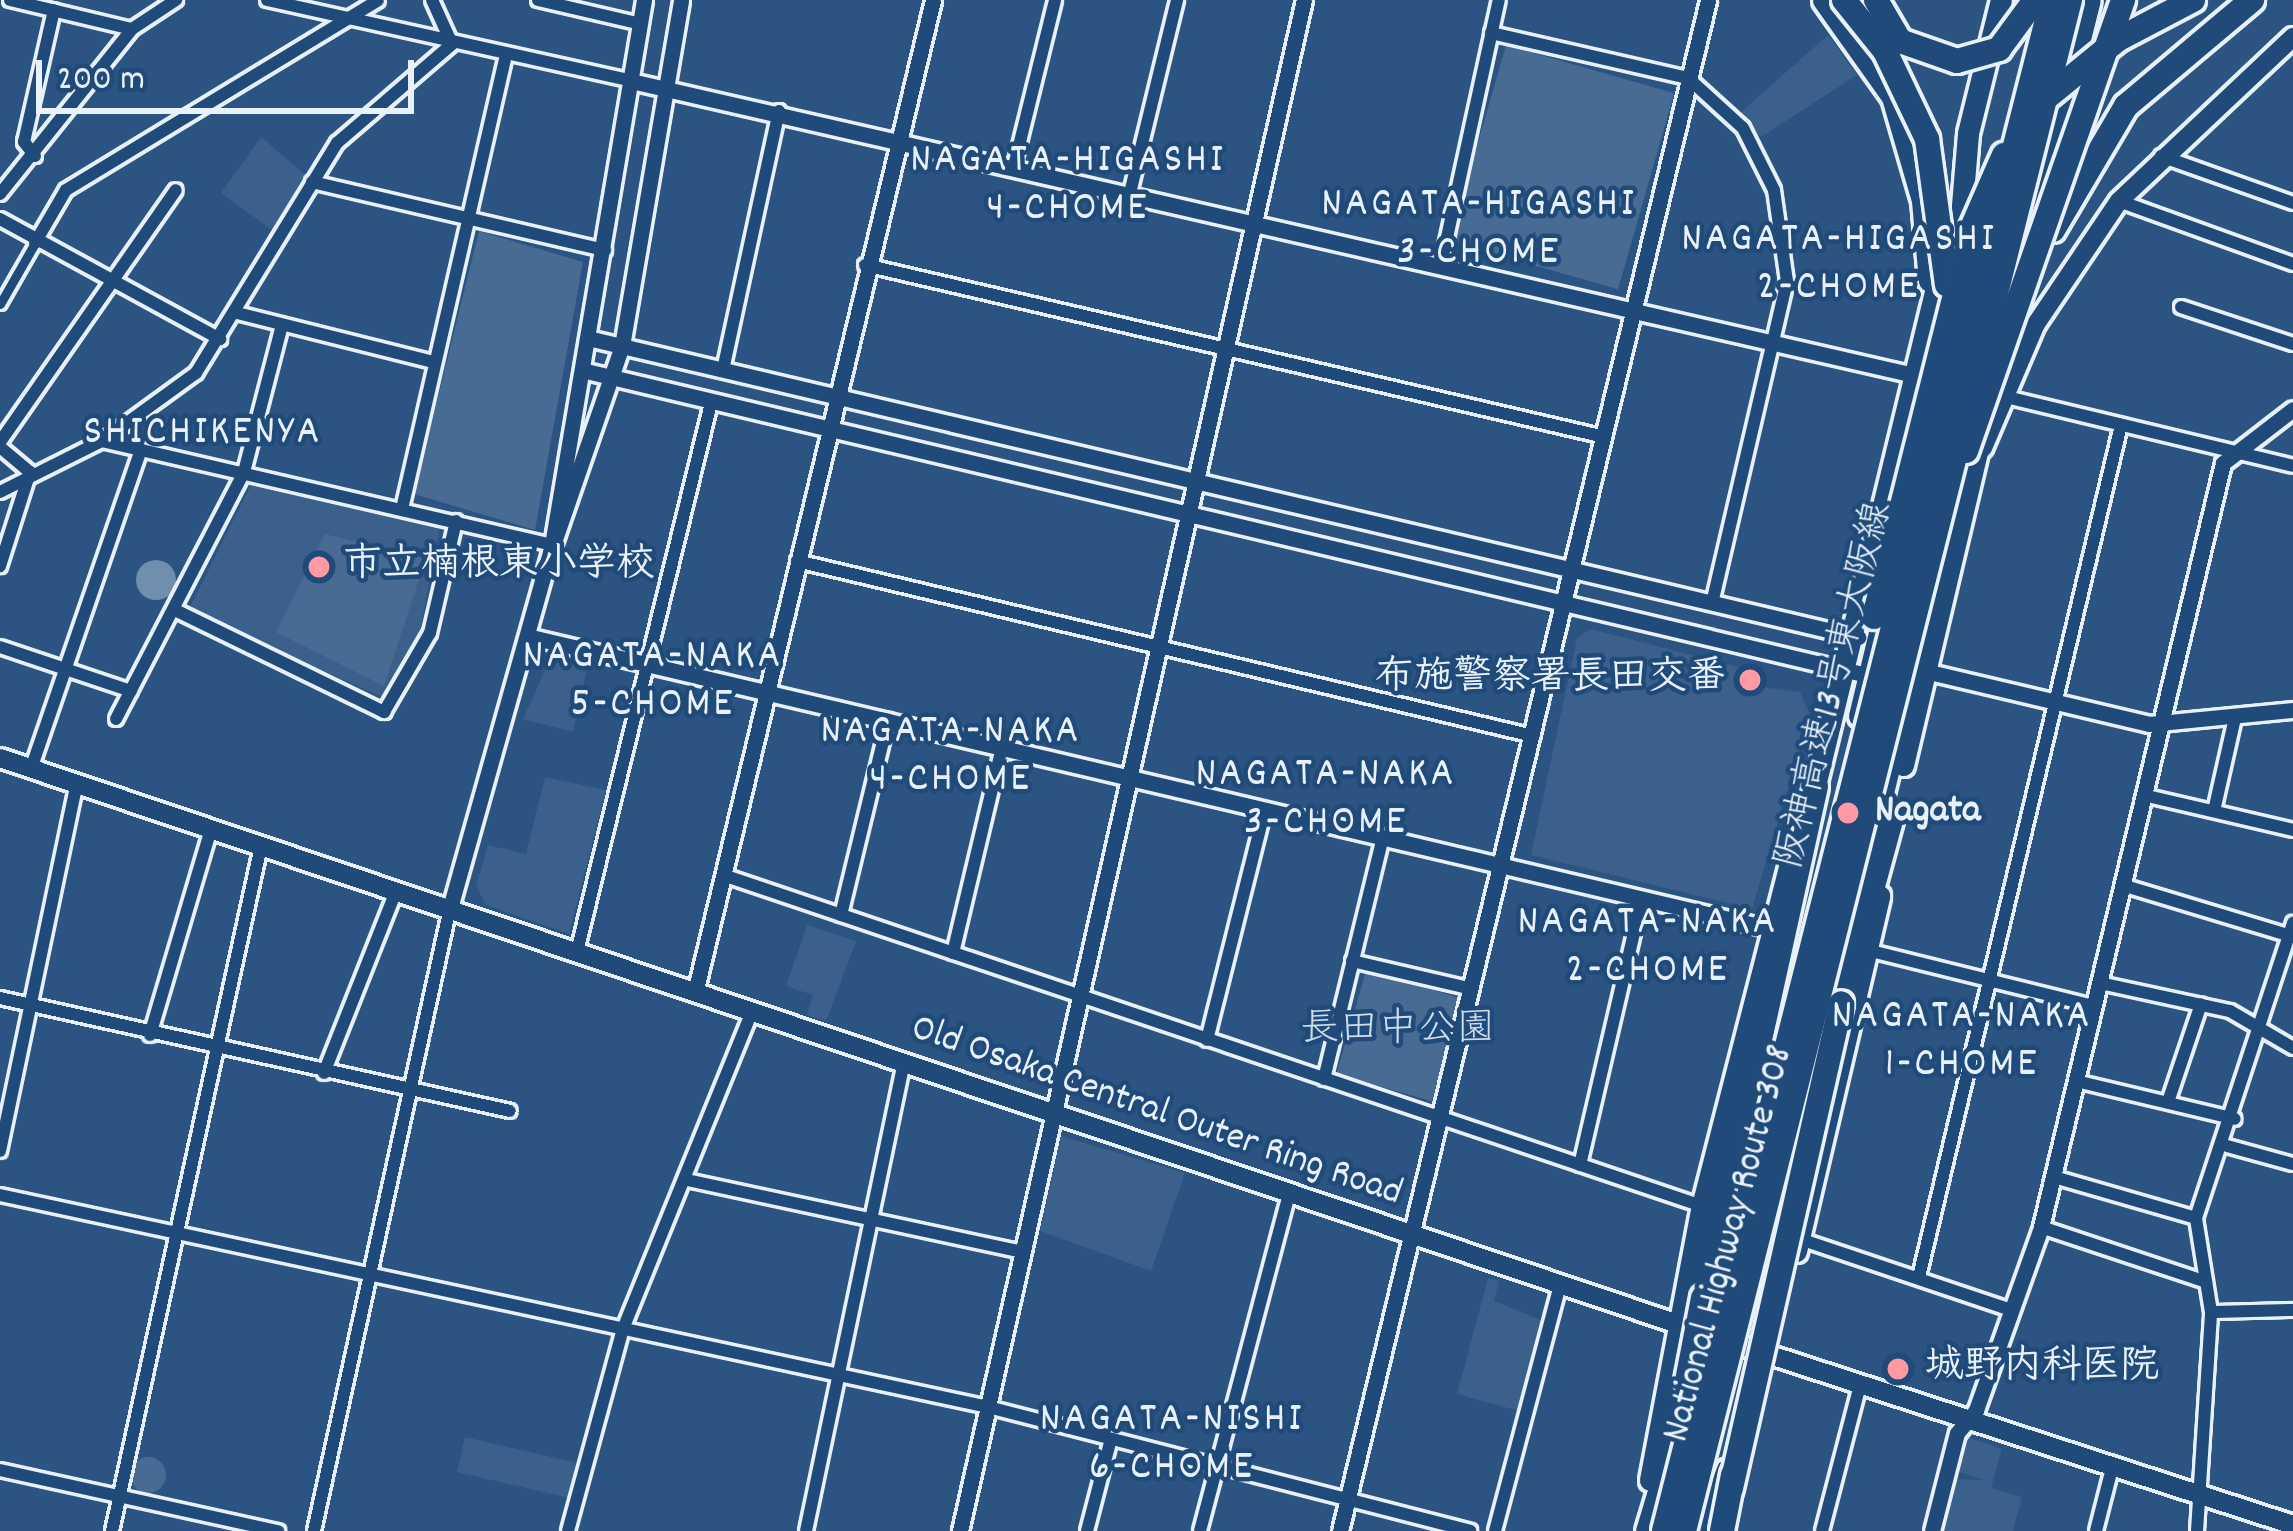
<!DOCTYPE html>
<html>
<head>
<meta charset="utf-8">
<style>
  body { margin:0 }
  #map { position:relative; width:2293px; height:1531px; overflow:hidden; background:#2b5482; font-family:Dekko,"Klee One",sans-serif }
  div>[style] { position:absolute }
  [style*='--x'] { left:calc(var(--x)*1px); top:calc(var(--y)*1px); width:calc(var(--w)*1px); rotate:calc(var(--a)*1deg) }
  .built>* { inset:0; background:#3a608b; transform-origin:0 0 }
  .green>* { inset:0; background:#476b93; transform-origin:0 0 }
  .round { border-radius:50% }
  .water>* { inset:0; background:#708ead }
  .roads { filter:drop-shadow(3px 0 #e8f1f8) drop-shadow(-3px 0 #e8f1f8) drop-shadow(0 3px #e8f1f8) drop-shadow(0 -3px #e8f1f8) }
  .pedestrian>* { height:9px; margin:-4.5px; padding:0 4.5px; transform-origin:4.5px; border-radius:4.5px; background:#1f4a7a }
  .minor>* { height:12px; margin:-6px; padding:0 6px; transform-origin:6px; border-radius:6px; background:#1f4a7a }
  .tertiary>* { height:15px; margin:-7.5px; padding:0 7.5px; transform-origin:7.5px; border-radius:7.5px; background:#1f4a7a }
  .primary>* { height:18px; margin:-9px; padding:0 9px; transform-origin:9px; border-radius:9px; background:#1f4a7a }
  .trunk>* { height:21px; margin:-10.5px; padding:0 10.5px; transform-origin:10.5px; border-radius:10.5px; background:#1f4a7a }
  .motorway>* { height:24px; margin:-12px; padding:0 12px; transform-origin:12px; border-radius:12px; background:#1f4a7a }
  .bridges { filter:drop-shadow(3px 0 #e8f1f8) drop-shadow(-3px 0 #e8f1f8) drop-shadow(0 3px #e8f1f8) drop-shadow(0 -3px #e8f1f8) }
  .motorway-bridge>* { height:24px; margin:-12px; padding:0 12px; transform-origin:12px; border-radius:12px; background:#1f4a7a }
  .dots>* { width:33px; height:33px; translate:-50% -50%; box-sizing:border-box; border:6px solid #1f4a7a; border-radius:50% }
  span { translate:-50% -50%; white-space:nowrap; text-align:center; line-height:1.15; -webkit-text-stroke:9px #1f4a7a; paint-order:stroke }
  .poi-label { font-size:39px; color:#e8f1f8; font-weight:700 }
  .left { translate:0 -50%; text-align:left }
  .right { translate:-100% -50%; text-align:right }
  .street-label { font-size:39px; color:#e8f1f8 }
  .park-label { font-size:39px; color:#d0dde9 }
  .neighbourhood-label { font-size:42px; color:#e8f1f8; letter-spacing:3px }
  .scale { position:absolute; left:36px; top:60px; width:378px; height:54px; box-sizing:border-box; border:6px solid #e8f1f8; border-top:0; padding-left:15px; font-size:36px; line-height:42px; white-space:nowrap; color:#e8f1f8; -webkit-text-stroke:9px #1f4a7a; paint-order:stroke }
</style>
</head>
<body>
<div id="map">
  <div class="built">
    <i style="clip-path:polygon(1828px 35px,1857px 75px,1761px 137px,1741px 112px)"></i>
    <i style="clip-path:polygon(261px 137px,307px 176px,276px 233px,221px 193px)"></i>
    <i style="clip-path:polygon(252px 483px,440px 527px,419px 636px,389px 700px,188px 611px)"></i>
    <i style="clip-path:polygon(1591px 629px,1741px 668px,1737px 684px,1800px 692px,1810px 715px,1752px 909px,1531px 855px,1577px 638px)"></i>
    <i style="clip-path:polygon(550px 659px,587px 668px,573px 732px,523px 719px)"></i>
    <i style="clip-path:polygon(545px 777px,606px 790px,569px 934px,486px 905px,476px 886px,488px 845px,526px 854px)"></i>
    <i style="clip-path:polygon(807px 925px,856px 941px,826px 1021px,807px 1015px,813px 995px,786px 986px)"></i>
    <i style="clip-path:polygon(1061px 1136px,1185px 1173px,1151px 1271px,1040px 1231px)"></i>
    <i style="clip-path:polygon(1488px 1278px,1499px 1281px,1494px 1301px,1543px 1321px,1519px 1411px,1457px 1394px)"></i>
    <i style="clip-path:polygon(1964px 1436px,2002px 1449px,1991px 1488px,2022px 1497px,2013px 1531px,1940px 1531px,1953px 1479px,1985px 1480px,1955px 1471px)"></i>
    <i style="left:465px;top:1437px;width:114px;height:36px;rotate:13deg"></i>
  </div>
  <div class="green">
    <i style="left:1506px;top:45px;width:175px;height:204px;rotate:16deg"></i>
    <i style="clip-path:polygon(479px 231px,583px 262px,535px 530px,414px 494px)"></i>
    <i style="clip-path:polygon(325px 534px,426px 558px,384px 686px,276px 632px)"></i>
    <i style="left:1366px;top:971px;width:99px;height:107px;rotate:16deg"></i>
    <i class="round" style="left:130px;top:1457px;width:36px;height:36px"></i>
  </div>
  <div class="water">
    <i class="round" style="left:136px;top:560px;width:40px;height:40px"></i>
  </div>
  <div class="roads">
    <div class="pedestrian">
      <i style="--x:0;--y:304;--w:70;--a:-60.2"></i>
    </div>
    <div class="minor">
      <i style="--x:10;--y:0;--w:125;--a:13.4"></i>
      <i style="--x:267;--y:0;--w:373;--a:12.5"></i>
      <i style="--x:538;--y:0;--w:106;--a:13.1"></i>
      <i style="--x:1491;--y:33;--w:202;--a:12.9"></i>
      <i style="--x:1688;--y:78;--w:74;--a:42.3"></i>
      <i style="--x:1743;--y:128;--w:69;--a:63.4"></i>
      <i style="--x:1774;--y:190;--w:92;--a:81.9"></i>
      <i style="--x:1787;--y:281;--w:331;--a:103.1"></i>
      <i style="--x:35;--y:156;--w:18;--a:-128"></i>
      <i style="--x:24;--y:142;--w:135;--a:-77.2"></i>
      <i style="--x:2161;--y:156;--w:140;--a:19.6"></i>
      <i style="--x:1015;--y:162;--w:167;--a:-76.1"></i>
      <i style="--x:312;--y:182;--w:301;--a:13.1"></i>
      <i style="--x:1131;--y:189;--w:195;--a:-76.3"></i>
      <i style="--x:0;--y:194;--w:211;--a:-51.3"></i>
      <i style="--x:132;--y:29;--w:53;--a:-33.4"></i>
      <i style="--x:2119;--y:201;--w:185;--a:19.9"></i>
      <i style="--x:0;--y:219;--w:251;--a:28.6"></i>
      <i style="--x:35;--y:243;--w:61;--a:-59.7"></i>
      <i style="--x:66;--y:190;--w:365;--a:-31.3"></i>
      <i style="--x:865;--y:265;--w:760;--a:13.09"></i>
      <i style="--x:1441;--y:265;--w:271;--a:-77.7"></i>
      <i style="--x:2181;--y:307;--w:118;--a:18.3"></i>
      <i style="--x:237;--y:313;--w:203;--a:14"></i>
      <i style="--x:723;--y:370;--w:265;--a:-77.8"></i>
      <i style="--x:1998;--y:395;--w:303;--a:13.5"></i>
      <i style="--x:102;--y:441;--w:462;--a:13"></i>
      <i style="--x:0;--y:442;--w:307;--a:-55.1"></i>
      <i style="--x:0;--y:447;--w:39;--a:40"></i>
      <i style="--x:30;--y:472;--w:99;--a:107.7"></i>
      <i style="--x:0;--y:492;--w:114;--a:-26.6"></i>
      <i style="--x:102;--y:441;--w:116;--a:-35.9"></i>
      <i style="--x:196;--y:373;--w:270;--a:-58.5"></i>
      <i style="--x:337;--y:143;--w:152;--a:-40.7"></i>
      <i style="--x:452;--y:44;--w:48;--a:-114.4"></i>
      <i style="--x:402;--y:509;--w:466;--a:-77.1"></i>
      <i style="--x:797;--y:561;--w:757;--a:13.37"></i>
      <i style="--x:175;--y:610;--w:233;--a:26"></i>
      <i style="--x:384;--y:712;--w:91;--a:-59.8"></i>
      <i style="--x:430;--y:633;--w:115;--a:-76.9"></i>
      <i style="--x:0;--y:647;--w:138;--a:18.6"></i>
      <i style="--x:116;--y:719;--w:278;--a:-62.6"></i>
      <i style="--x:244;--y:472;--w:152;--a:-75.5"></i>
      <i style="--x:31;--y:769;--w:338;--a:-71"></i>
      <i style="--x:2143;--y:795;--w:154;--a:13.1"></i>
      <i style="--x:2214;--y:811;--w:95;--a:-77.3"></i>
      <i style="--x:723;--y:875;--w:1033;--a:18.68"></i>
      <i style="--x:2122;--y:885;--w:173;--a:16.8"></i>
      <i style="--x:841;--y:915;--w:201;--a:-76.4"></i>
      <i style="--x:1871;--y:951;--w:230;--a:13.9"></i>
      <i style="--x:577;--y:952;--w:565;--a:-76.28"></i>
      <i style="--x:953;--y:953;--w:211;--a:-76.6"></i>
      <i style="--x:1352;--y:961;--w:123;--a:13.1"></i>
      <i style="--x:2100;--y:983;--w:133;--a:12.2"></i>
      <i style="--x:2230;--y:1011;--w:73;--a:30.4"></i>
      <i style="--x:0;--y:998;--w:522;--a:12.49"></i>
      <i style="--x:150;--y:1035;--w:215;--a:-73.5"></i>
      <i style="--x:1207;--y:1040;--w:238;--a:-75.9"></i>
      <i style="--x:324;--y:1073;--w:196;--a:-68.4"></i>
      <i style="--x:1324;--y:1079;--w:249;--a:-76.3"></i>
      <i style="--x:2076;--y:1081;--w:163;--a:13.4"></i>
      <i style="--x:2168;--y:1102;--w:103;--a:-71.4"></i>
      <i style="--x:2227;--y:1146;--w:68;--a:15.3"></i>
      <i style="--x:0;--y:1151;--w:375;--a:-78.2"></i>
      <i style="--x:1580;--y:1165;--w:274;--a:-76.9"></i>
      <i style="--x:2054;--y:1177;--w:148;--a:16.1"></i>
      <i style="--x:687;--y:1180;--w:344;--a:12.1"></i>
      <i style="--x:0;--y:1195;--w:1010;--a:12.11"></i>
      <i style="--x:988;--y:1407;--w:498;--a:14.4"></i>
      <i style="--x:2041;--y:1227;--w:174;--a:18.4"></i>
      <i style="--x:1800;--y:1239;--w:223;--a:18.6"></i>
      <i style="--x:1919;--y:1277;--w:876;--a:-76.66"></i>
      <i style="--x:2211;--y:1312;--w:82;--a:-1.4"></i>
      <i style="--x:0;--y:1470;--w:285;--a:12.4"></i>
      <i style="--x:112;--y:1531;--w:701;--a:-77.73"></i>
      <i style="--x:314;--y:1531;--w:638;--a:-77.69"></i>
      <i style="--x:568;--y:1531;--w:209;--a:-74.8"></i>
      <i style="--x:623;--y:1329;--w:343;--a:-67.9"></i>
      <i style="--x:806;--y:1531;--w:478;--a:-78.2"></i>
      <i style="--x:1087;--y:1531;--w:95;--a:-75.4"></i>
      <i style="--x:1200;--y:1531;--w:350;--a:-75.2"></i>
      <i style="--x:1495;--y:1531;--w:254;--a:-75.2"></i>
      <i style="--x:1822;--y:1531;--w:151;--a:-75.4"></i>
      <i style="--x:2096;--y:1531;--w:61;--a:-75.7"></i>
      <i style="--x:2197;--y:1531;--w:219;--a:-86.3"></i>
      <i style="--x:2211;--y:1312;--w:95;--a:-99.1"></i>
      <i style="--x:2196;--y:1218;--w:311;--a:-71.8"></i>
    </div>
    <div class="tertiary">
      <i style="--x:631;--y:81;--w:1320;--a:12.91"></i>
      <i style="--x:592;--y:339;--w:1301;--a:13.25"></i>
      <i style="--x:586;--y:371;--w:1360;--a:13.35"></i>
      <i style="--x:1909;--y:685;--w:21;--a:-41"></i>
      <i style="--x:554;--y:542;--w:207;--a:-70.9"></i>
      <i style="--x:622;--y:346;--w:351;--a:-80.3"></i>
      <i style="--x:527;--y:636;--w:1278;--a:13.25"></i>
      <i style="--x:1925;--y:671;--w:230;--a:13.3"></i>
      <i style="--x:2149;--y:724;--w:145;--a:-5.6"></i>
      <i style="--x:450;--y:908;--w:377;--a:-74.3"></i>
      <i style="--x:552;--y:545;--w:553;--a:-80.42"></i>
      <i style="--x:695;--y:993;--w:1021;--a:-76.52"></i>
      <i style="--x:960;--y:1531;--w:1569;--a:-77.34"></i>
      <i style="--x:1340;--y:1531;--w:1575;--a:-76.48"></i>
      <i style="--x:1932;--y:1531;--w:101;--a:-75.7"></i>
      <i style="--x:1957;--y:1433;--w:30;--a:-50"></i>
      <i style="--x:1976;--y:1410;--w:194;--a:-70.4"></i>
      <i style="--x:2041;--y:1227;--w:785;--a:-76.6"></i>
      <i style="--x:2223;--y:463;--w:88;--a:-37.6"></i>
    </div>
    <div class="primary">
      <i style="--x:1983;--y:448;--w:135;--a:-66.9"></i>
      <i style="--x:2036;--y:324;--w:148;--a:-56"></i>
      <i style="--x:2119;--y:201;--w:239;--a:-43.3"></i>
      <i style="--x:0;--y:758;--w:1784;--a:18.64"></i>
      <i style="--x:1721;--y:1339;--w:601;--a:18.01"></i>
    </div>
    <div class="trunk">
      <i style="--x:1823;--y:0;--w:119;--a:54.6"></i>
      <i style="--x:1892;--y:97;--w:107;--a:73.8"></i>
      <i style="--x:1922;--y:200;--w:81;--a:85.1"></i>
      <i style="--x:2030;--y:238;--w:245;--a:-75.9"></i>
      <i style="--x:1958;--y:253;--w:120;--a:-85.2"></i>
      <i style="--x:1968;--y:133;--w:137;--a:-76.1"></i>
      <i style="--x:1859;--y:716;--w:107;--a:-76.5"></i>
      <i style="--x:1903;--y:765;--w:340;--a:-76.7"></i>
      <i style="--x:1812;--y:798;--w:551;--a:-76.34"></i>
      <i style="--x:1850;--y:928;--w:190;--a:-76.3"></i>
      <i style="--x:1792;--y:1149;--w:119;--a:-75.4"></i>
      <i style="--x:1796;--y:1251;--w:365;--a:-76.8"></i>
      <i style="--x:1650;--y:1480;--w:279;--a:-79.3"></i>
      <i style="--x:1702;--y:1206;--w:361;--a:-75.6"></i>
      <i style="--x:1646;--y:1531;--w:145;--a:-73.2"></i>
      <i style="--x:1703;--y:1531;--w:66;--a:-68.8"></i>
    </div>
    <div class="motorway">
      <i style="--x:2053;--y:230;--w:144;--a:-59.5"></i>
      <i style="--x:2126;--y:106;--w:165;--a:-40.1"></i>
      <i style="--x:1841;--y:1003;--w:193;--a:-74.7"></i>
      <i style="--x:1703;--y:1298;--w:524;--a:-77.55"></i>
    </div>
  </div>
  <div class="bridges">
    <div class="motorway-bridge">
      <i style="--x:1844;--y:0;--w:65;--a:51.2"></i>
      <i style="--x:1885;--y:51;--w:98;--a:64.5"></i>
      <i style="--x:1927;--y:139;--w:147;--a:82.2"></i>
      <i style="--x:1876;--y:0;--w:48;--a:59.7"></i>
      <i style="--x:1900;--y:41;--w:60;--a:19.3"></i>
      <i style="--x:1957;--y:61;--w:44;--a:-15.9"></i>
      <i style="--x:1999;--y:49;--w:61;--a:-53.7"></i>
      <i style="--x:2046;--y:98;--w:92;--a:-39.2"></i>
      <i style="--x:2117;--y:40;--w:86;--a:-27.8"></i>
      <i style="--x:1966;--y:451;--w:478;--a:-70.8"></i>
      <i style="--x:1874;--y:617;--w:399;--a:-75.9"></i>
      <i style="--x:1971;--y:230;--w:82;--a:-66.3"></i>
      <i style="--x:1687;--y:1381;--w:85;--a:-79.1"></i>
      <i style="--x:1731;--y:1488;--w:497;--a:-77.2"></i>
      <i style="--x:1664;--y:1531;--w:1579;--a:-75.78"></i>
      <i style="--x:1684;--y:1531;--w:1579;--a:-75.85"></i>
      <i style="--x:1722;--y:1531;--w:57;--a:-78.9"></i>
    </div>
  </div>
  <div class="dots">
    <i style="left:319px;top:567px;background:#ff9aa2"></i>
    <i style="left:1750px;top:680px;background:#ff9aa2"></i>
    <i style="left:1848px;top:813px;background:#ff9aa2"></i>
    <i style="left:1898px;top:1369px;background:#ff9aa2"></i>
  </div>
  <div class="poi-label">
    <span class="left" style="left:343px;top:567px">市立楠根東小学校</span>
    <span class="right" style="left:1726px;top:680px">布施警察署長田交番</span>
    <span class="left" style="left:1875px;top:813px">Nagata</span>
    <span class="left" style="left:1925px;top:1369px">城野内科医院</span>
  </div>
  <div class="street-label">
    <span style="left:1837px;top:686px;rotate:-76deg">阪神高速13号東大阪線</span>
    <span style="left:1156px;top:1113px;rotate:19deg">Old Osaka Central Outer Ring Road</span>
    <span style="left:1731px;top:1244px;rotate:-75deg">National Highway Route 308</span>
  </div>
  <div class="park-label">
    <span style="left:1398px;top:1032px">長田中公園</span>
  </div>
  <div class="neighbourhood-label">
    <span style="left:1068px;top:186px">NAGATA-HIGASHI<br>4-CHOME</span>
    <span style="left:1479px;top:230px">NAGATA-HIGASHI<br>3-CHOME</span>
    <span style="left:1839px;top:265px">NAGATA-HIGASHI<br>2-CHOME</span>
    <span style="left:203px;top:434px">SHICHIKENYA</span>
    <span style="left:653px;top:682px">NAGATA-NAKA<br>5-CHOME</span>
    <span style="left:951px;top:757px">NAGATA-NAKA<br>4-CHOME</span>
    <span style="left:1326px;top:800px">NAGATA-NAKA<br>3-CHOME</span>
    <span style="left:1648px;top:948px">NAGATA-NAKA<br>2-CHOME</span>
    <span style="left:1962px;top:1042px">NAGATA-NAKA<br>1-CHOME</span>
    <span style="left:1172px;top:1445px">NAGATA-NISHI<br>6-CHOME</span>
  </div>
  <div class="scale">200 m</div>
</div>
</body>
</html>
